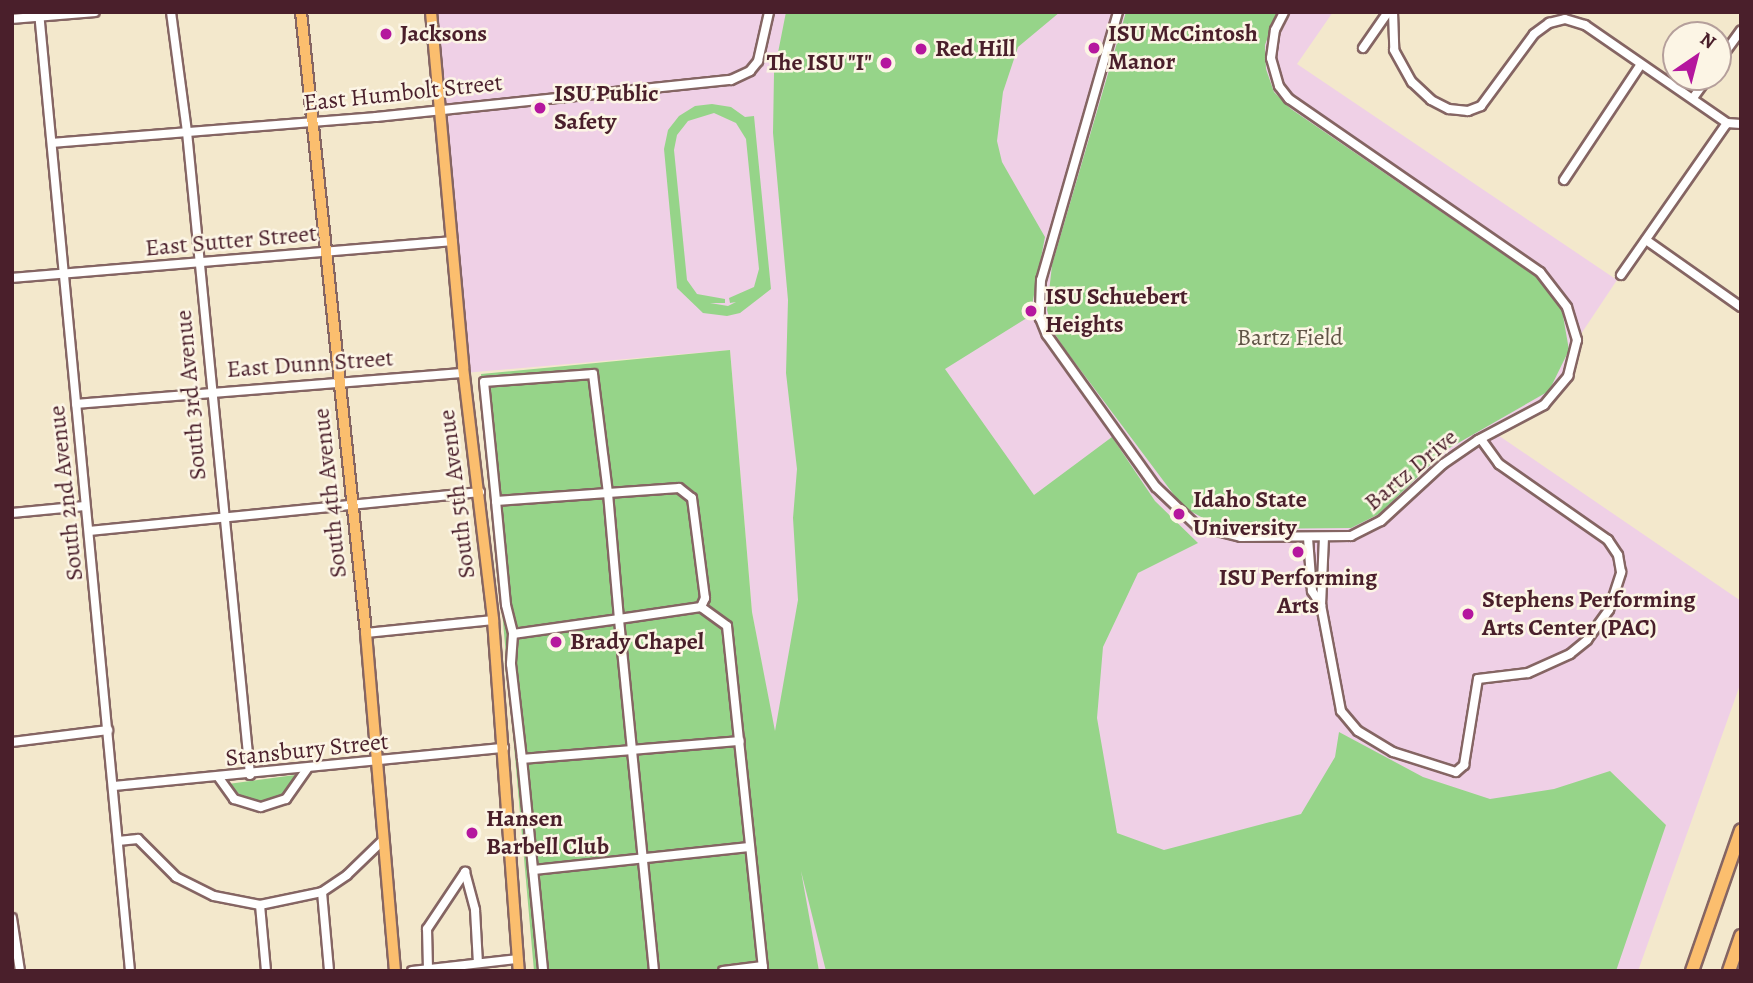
<!DOCTYPE html>
<html>
<head>
<meta charset="utf-8">
<style>
  body { margin:0 }
  #map { position:relative; width:1753px; height:983px; overflow:hidden; background:#f3e8cc; font-family:Alegreya,serif }
  div>[style] { position:absolute }
  [style*='--x'] { left:calc(var(--x)*1px); top:calc(var(--y)*1px); width:calc(var(--w)*1px); rotate:calc(var(--a)*1deg) }
  .built>* { inset:0; background:#efd0e6 }
  .green>* { inset:0; background:#96d489 }
  .roads { filter:drop-shadow(2px 0 #856563) drop-shadow(-2px 0 #856563) drop-shadow(0 2px #856563) drop-shadow(0 -2px #856563) }
  .minor>* { height:8px; margin:-4px; padding:0 4px; transform-origin:4px; border-radius:4px; background:#fff }
  .major>* { height:10px; margin:-5px; padding:0 5px; transform-origin:5px; border-radius:5px; background:#fbbe6e }
  .highway>* { height:12px; margin:-6px; padding:0 6px; transform-origin:6px; border-radius:6px; background:#fbbe6e }
  .dots>* { width:19px; height:19px; translate:-50% -50%; box-sizing:border-box; border:4px solid #fcf5e5; border-radius:50% }
  span { translate:-50% -50%; white-space:nowrap; text-align:center; line-height:1.15; -webkit-text-stroke:5px #fcf5e5; paint-order:stroke }
  .poi-label { font-size:24px; color:#4a1f2b; font-weight:700 }
  .left { translate:0 -50%; text-align:left }
  .right { translate:-100% -50%; text-align:right }
  .street-label { font-size:24px; color:#4a1f2b }
  .park-label { font-size:24px; color:#615547 }
  .frame { position:absolute; inset:0; border:14px solid #4a1f2b; pointer-events:none }
  .north { position:absolute; left:1662px; top:21px; width:70px; height:70px; box-sizing:border-box; background:#fcf5e5; border:2px solid #b59f9b; border-radius:50%; rotate:35deg; font-size:19px; font-weight:700; line-height:28px; text-align:center; color:#4a1f2b }
  .north::after { content:''; display:block; margin:auto; width:24px; height:32px; background:#b5179e; clip-path:polygon(50% 0,100% 100%,50% 72%,0 100%) }
</style>
</head>
<body>
<div id="map">
  <div class="built">
    <i style="clip-path:polygon(431px 12px,1333px 12px,1297px 64px,1617px 280px,1577px 340px,1559px 391px,1495px 433px,1741px 601px,1741px 682px,1638px 971px,819px 971px,752px 612px,730px 350px,464px 373px)"></i>
  </div>
  <div class="green">
    <i style="clip-path:polygon(786px 12px,1060px 12px,1018px 47px,1003px 92px,997px 141px,1002px 162px,1045px 237px,1030px 316px,945px 369px,1034px 495px,1112px 437px,1155px 501px,1198px 543px,1138px 573px,1103px 647px,1097px 718px,1117px 833px,1164px 850px,1301px 814px,1335px 757px,1339px 732px,1423px 777px,1490px 799px,1554px 789px,1610px 771px,1666px 825px,1616px 971px,826px 971px,801px 871px,819px 971px,534px 971px,481px 374px,730px 350px,752px 612px,775px 731px,798px 600px,793px 518px,797px 469px,786px 373px,788px 300px,773px 133px,774px 73px)"></i>
    <i style="clip-path:polygon(1126px 12px,1277px 12px,1265px 45px,1266px 69px,1274px 92px,1291px 109px,1535px 276px,1552px 293px,1562px 310px,1569px 350px,1549px 391px,1446px 450px,1379px 514px,1351px 528px,1223px 529px,1183px 507px,1064px 348px,1053px 331px,1047px 310px,1052px 265px)"></i>
    <i style="clip-path:polygon(evenodd,712px 104px,731px 107px,745px 117px,754px 116px,771px 289px,740px 313px,727px 316px,703px 313px,677px 288px,664px 149px,668px 130px,679px 116px,695px 106px,712px 104px,714px 113px,736px 123px,746px 139px,759px 269px,754px 287px,729px 298px,730px 303px,736px 302px,728px 306px,710px 303px,725px 303px,725px 299px,697px 294px,687px 280px,674px 150px,677px 135px,688px 121px,714px 113px)"></i>
    <i style="clip-path:polygon(295px 775px,287px 791px,269px 801px,245px 799px,228px 784px)"></i>
  </div>
  <div class="roads">
    <div class="minor">
      <i style="--x:39;--y:12;--w:963;--a:84.58"></i>
      <i style="--x:171;--y:12;--w:121;--a:82.4"></i>
      <i style="--x:187;--y:132;--w:646;--a:84.4"></i>
      <i style="--x:1118;--y:12;--w:279;--a:106"></i>
      <i style="--x:1041;--y:280;--w:38;--a:92"></i>
      <i style="--x:1040;--y:318;--w:18;--a:68"></i>
      <i style="--x:1047;--y:335;--w:187;--a:54.4"></i>
      <i style="--x:1156;--y:487;--w:57;--a:43.6"></i>
      <i style="--x:1197;--y:526;--w:45;--a:14"></i>
      <i style="--x:1241;--y:537;--w:110;--a:-0.5"></i>
      <i style="--x:1351;--y:536;--w:34;--a:-27"></i>
      <i style="--x:1381;--y:521;--w:84;--a:-42.6"></i>
      <i style="--x:1443;--y:464;--w:42;--a:-34.4"></i>
      <i style="--x:1478;--y:440;--w:75;--a:-27.9"></i>
      <i style="--x:1544;--y:405;--w:38;--a:-50"></i>
      <i style="--x:1568;--y:376;--w:37;--a:-76"></i>
      <i style="--x:1577;--y:340;--w:34;--a:-107"></i>
      <i style="--x:1567;--y:307;--w:44;--a:-127.6"></i>
      <i style="--x:1540;--y:272;--w:305;--a:-145.4"></i>
      <i style="--x:1289;--y:99;--w:16;--a:-128"></i>
      <i style="--x:1279;--y:86;--w:29;--a:-106"></i>
      <i style="--x:1271;--y:58;--w:28;--a:-82"></i>
      <i style="--x:1275;--y:30;--w:20;--a:-63"></i>
      <i style="--x:1393;--y:12;--w:38;--a:88"></i>
      <i style="--x:1394;--y:50;--w:37;--a:61"></i>
      <i style="--x:1412;--y:82;--w:26;--a:43"></i>
      <i style="--x:1431;--y:100;--w:20;--a:27"></i>
      <i style="--x:1449;--y:109;--w:19;--a:6"></i>
      <i style="--x:1468;--y:111;--w:14;--a:-21"></i>
      <i style="--x:1481;--y:106;--w:89;--a:-53.6"></i>
      <i style="--x:1534;--y:34;--w:19;--a:-36"></i>
      <i style="--x:1549;--y:23;--w:16;--a:-14"></i>
      <i style="--x:1565;--y:19;--w:21;--a:17"></i>
      <i style="--x:1585;--y:25;--w:173;--a:34.6"></i>
      <i style="--x:1727;--y:123;--w:14;--a:4"></i>
      <i style="--x:12;--y:19;--w:83;--a:-4.8"></i>
      <i style="--x:1363;--y:48;--w:44;--a:-55.2"></i>
      <i style="--x:1718;--y:62;--w:39;--a:-54"></i>
      <i style="--x:1693;--y:98;--w:26;--a:-54"></i>
      <i style="--x:52;--y:143;--w:325;--a:-4.6"></i>
      <i style="--x:376;--y:117;--w:357;--a:-6"></i>
      <i style="--x:731;--y:80;--w:21;--a:-25"></i>
      <i style="--x:750;--y:71;--w:13;--a:-51"></i>
      <i style="--x:758;--y:61;--w:50;--a:-77.3"></i>
      <i style="--x:1564;--y:180;--w:139;--a:-56.4"></i>
      <i style="--x:1646;--y:240;--w:116;--a:35.2"></i>
      <i style="--x:1621;--y:275;--w:185;--a:-55.1"></i>
      <i style="--x:12;--y:278;--w:442;--a:-4.8"></i>
      <i style="--x:76;--y:404;--w:389;--a:-4.6"></i>
      <i style="--x:496;--y:501;--w:112;--a:-4.1"></i>
      <i style="--x:608;--y:493;--w:71;--a:-4"></i>
      <i style="--x:679;--y:488;--w:16;--a:38"></i>
      <i style="--x:692;--y:498;--w:101;--a:82.6"></i>
      <i style="--x:705;--y:598;--w:10;--a:114"></i>
      <i style="--x:701;--y:607;--w:83;--a:171.7"></i>
      <i style="--x:619;--y:619;--w:126;--a:-95"></i>
      <i style="--x:608;--y:493;--w:120;--a:-97.2"></i>
      <i style="--x:593;--y:374;--w:109;--a:175.8"></i>
      <i style="--x:484;--y:382;--w:120;--a:84.2"></i>
      <i style="--x:496;--y:501;--w:104;--a:84.5"></i>
      <i style="--x:506;--y:605;--w:30;--a:76"></i>
      <i style="--x:513;--y:634;--w:30;--a:94"></i>
      <i style="--x:511;--y:664;--w:96;--a:83.4"></i>
      <i style="--x:522;--y:759;--w:110;--a:-4.7"></i>
      <i style="--x:632;--y:750;--w:132;--a:-95.7"></i>
      <i style="--x:619;--y:619;--w:107;--a:171.9"></i>
      <i style="--x:12;--y:513;--w:73;--a:-5.5"></i>
      <i style="--x:89;--y:531;--w:393;--a:-5.7"></i>
      <i style="--x:1324;--y:537;--w:68;--a:92.5"></i>
      <i style="--x:1321;--y:605;--w:108;--a:79.3"></i>
      <i style="--x:1341;--y:711;--w:26;--a:50"></i>
      <i style="--x:1358;--y:731;--w:41;--a:31"></i>
      <i style="--x:1393;--y:752;--w:66;--a:17.6"></i>
      <i style="--x:1456;--y:772;--w:11;--a:-41"></i>
      <i style="--x:1464;--y:765;--w:87;--a:-80.8"></i>
      <i style="--x:1478;--y:679;--w:50;--a:-6.8"></i>
      <i style="--x:1528;--y:673;--w:46;--a:-24.3"></i>
      <i style="--x:1570;--y:654;--w:22;--a:-39"></i>
      <i style="--x:1587;--y:640;--w:37;--a:-54"></i>
      <i style="--x:1609;--y:610;--w:40;--a:-72"></i>
      <i style="--x:1621;--y:572;--w:17;--a:-100"></i>
      <i style="--x:1618;--y:555;--w:18;--a:-124"></i>
      <i style="--x:1608;--y:540;--w:133;--a:-145.1"></i>
      <i style="--x:1499;--y:464;--w:31;--a:-126"></i>
      <i style="--x:1308;--y:538;--w:53;--a:85.7"></i>
      <i style="--x:1312;--y:591;--w:17;--a:57"></i>
      <i style="--x:701;--y:607;--w:32;--a:36"></i>
      <i style="--x:727;--y:626;--w:347;--a:84"></i>
      <i style="--x:366;--y:633;--w:128;--a:-5.8"></i>
      <i style="--x:12;--y:742;--w:97;--a:-7.1"></i>
      <i style="--x:522;--y:759;--w:213;--a:84.3"></i>
      <i style="--x:219;--y:778;--w:26;--a:54"></i>
      <i style="--x:234;--y:799;--w:28;--a:17"></i>
      <i style="--x:261;--y:807;--w:26;--a:-18"></i>
      <i style="--x:286;--y:799;--w:37;--a:-55"></i>
      <i style="--x:114;--y:786;--w:392;--a:-5.6"></i>
      <i style="--x:118;--y:841;--w:20;--a:-6"></i>
      <i style="--x:138;--y:839;--w:54;--a:45"></i>
      <i style="--x:176;--y:877;--w:42;--a:26.6"></i>
      <i style="--x:214;--y:896;--w:47;--a:11.1"></i>
      <i style="--x:260;--y:905;--w:63;--a:-11.8"></i>
      <i style="--x:322;--y:892;--w:30;--a:-34"></i>
      <i style="--x:347;--y:875;--w:47;--a:-44.1"></i>
      <i style="--x:533;--y:870;--w:218;--a:-6.1"></i>
      <i style="--x:322;--y:892;--w:79;--a:84.9"></i>
      <i style="--x:260;--y:905;--w:66;--a:84.8"></i>
      <i style="--x:12;--y:918;--w:54;--a:81.4"></i>
      <i style="--x:428;--y:969;--w:40;--a:-91.4"></i>
      <i style="--x:427;--y:929;--w:69;--a:-56.3"></i>
      <i style="--x:465;--y:872;--w:39;--a:75"></i>
      <i style="--x:475;--y:910;--w:53;--a:86.8"></i>
      <i style="--x:412;--y:971;--w:107;--a:-6.5"></i>
      <i style="--x:654;--y:971;--w:222;--a:-95.7"></i>
      <i style="--x:632;--y:750;--w:108;--a:-4.8"></i>
      <i style="--x:723;--y:971;--w:40;--a:-7.1"></i>
    </div>
    <div class="major">
      <i style="--x:301;--y:12;--w:624;--a:84.02"></i>
      <i style="--x:366;--y:633;--w:339;--a:85.1"></i>
      <i style="--x:431;--y:12;--w:356;--a:84.8"></i>
      <i style="--x:463;--y:367;--w:255;--a:83.2"></i>
      <i style="--x:493;--y:620;--w:352;--a:85.8"></i>
    </div>
    <div class="highway">
      <i style="--x:1692;--y:971;--w:149;--a:-70.8"></i>
      <i style="--x:1729;--y:971;--w:37;--a:-71"></i>
    </div>
  </div>
  <div class="dots">
    <i style="left:386px;top:34px;background:#b5179e"></i>
    <i style="left:1094px;top:48px;background:#b5179e"></i>
    <i style="left:921px;top:49px;background:#b5179e"></i>
    <i style="left:886px;top:63px;background:#b5179e"></i>
    <i style="left:540px;top:108px;background:#b5179e"></i>
    <i style="left:1031px;top:311px;background:#b5179e"></i>
    <i style="left:1179px;top:514px;background:#b5179e"></i>
    <i style="left:1298px;top:552px;background:#b5179e"></i>
    <i style="left:1468px;top:614px;background:#b5179e"></i>
    <i style="left:556px;top:642px;background:#b5179e"></i>
    <i style="left:472px;top:833px;background:#b5179e"></i>
  </div>
  <div class="poi-label">
    <span class="left" style="left:400px;top:34px">Jacksons</span>
    <span class="left" style="left:1108px;top:48px">ISU McCintosh<br>Manor</span>
    <span class="left" style="left:935px;top:49px">Red Hill</span>
    <span class="right" style="left:872px;top:63px">The ISU "I"</span>
    <span class="left" style="left:554px;top:108px">ISU Public<br>Safety</span>
    <span class="left" style="left:1045px;top:311px">ISU Schuebert<br>Heights</span>
    <span class="left" style="left:1193px;top:514px">Idaho State<br>University</span>
    <span style="left:1298px;top:592px">ISU Performing<br>Arts</span>
    <span class="left" style="left:1482px;top:614px">Stephens Performing<br>Arts Center (PAC)</span>
    <span class="left" style="left:570px;top:642px">Brady Chapel</span>
    <span class="left" style="left:486px;top:833px">Hansen<br>Barbell Club</span>
  </div>
  <div class="street-label">
    <span style="left:403px;top:93px;rotate:-6deg">East Humbolt Street</span>
    <span style="left:231px;top:241px;rotate:-5deg">East Sutter Street</span>
    <span style="left:310px;top:364px;rotate:-4deg">East Dunn Street</span>
    <span style="left:191px;top:395px;rotate:-95deg">South 3rd Avenue</span>
    <span style="left:1411px;top:470px;rotate:-40deg">Bartz Drive</span>
    <span style="left:66px;top:493px;rotate:-96deg">South 2nd Avenue</span>
    <span style="left:330px;top:493px;rotate:-96deg">South 4th Avenue</span>
    <span style="left:457px;top:494px;rotate:-97deg">South 5th Avenue</span>
    <span style="left:307px;top:750px;rotate:-6deg">Stansbury Street</span>
  </div>
  <div class="park-label">
    <span style="left:1290px;top:338px">Bartz Field</span>
  </div>
  <div class="frame"></div>
  <div class="north">N</div>
</div>
</body>
</html>
